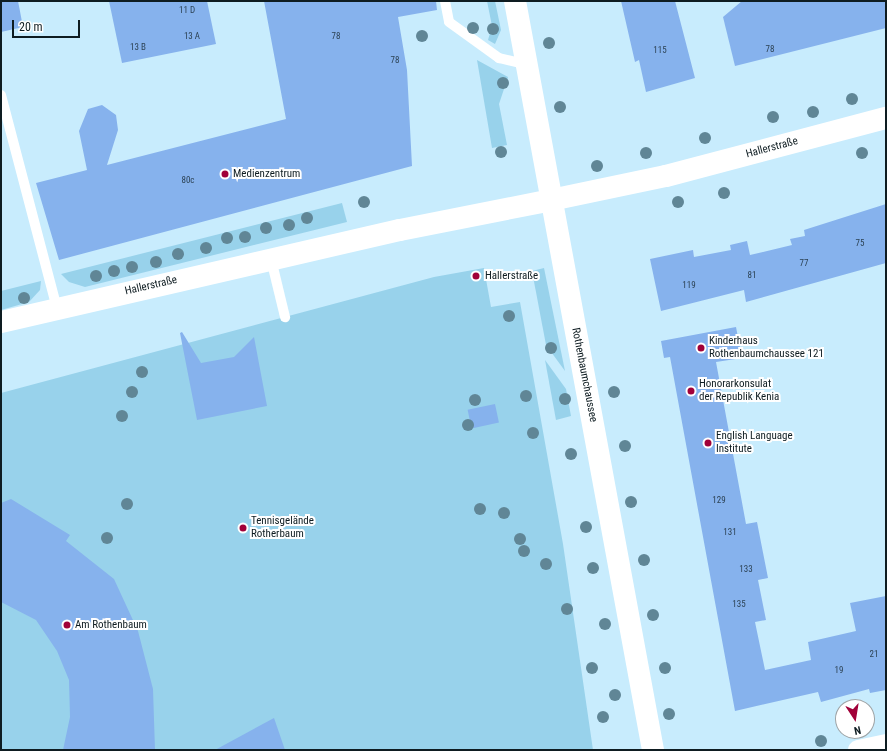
<!DOCTYPE html>
<html>
<head>
<meta charset="utf-8">
<style>
  body { margin:0 }
  #map { position:relative; width:887px; height:751px; overflow:hidden; background:#c8ecfd; font-family:"Roboto Condensed",sans-serif }
  div>[style] { position:absolute }
  [style*='--x'] { left:calc(var(--x)*1px); top:calc(var(--y)*1px); width:calc(var(--w)*1px); rotate:calc(var(--a)*1deg) }
  .green>* { inset:0; background:#98d2eb }
  .building>* { inset:0; background:#86b2ed; transform-origin:0 0 }
  .service>* { height:10px; margin:-5px; padding:0 5px; transform-origin:5px; border-radius:5px; background:#fff }
  .minor>* { height:20px; margin:-10px; padding:0 10px; transform-origin:10px; border-radius:10px; background:#fff }
  .tertiary>* { height:22px; margin:-11px; padding:0 11px; transform-origin:11px; border-radius:11px; background:#fff }
  .secondary>* { height:22px; margin:-11px; padding:0 11px; transform-origin:11px; border-radius:11px; background:#fff }
  .trees>* { width:12px; height:12px; margin:-6px; border-radius:50%; background:#608696 }
  .dots>* { width:11px; height:11px; translate:-50% -50%; box-sizing:border-box; border:2px solid #fff; border-radius:50% }
  span { translate:-50% -50%; white-space:nowrap; text-align:center; line-height:1.15; -webkit-text-stroke:4px #fff; paint-order:stroke }
  .number-label { font-size:9px; color:#2c4254 }
  .number-label span { -webkit-text-stroke-width:0 }
  .street-label { font-size:11px; color:#0e1c21 }
  .poi-label { font-size:11px; color:#0e1c21 }
  .left { translate:0 -50%; text-align:left }
  .frame { position:absolute; inset:0; border:2px solid #0e1c21; pointer-events:none }
  .north { position:absolute; left:835px; top:699px; width:40px; height:40px; box-sizing:border-box; background:#fff; border:1px solid #9fa4a6; border-radius:50%; rotate:168deg; font-size:11px; font-weight:700; line-height:16px; text-align:center; color:#0e1c21 }
  .north::after { content:''; display:block; margin:auto; width:14px; height:18px; background:#a10139; clip-path:polygon(50% 0,100% 100%,50% 72%,0 100%) }
  .scale { position:absolute; left:12px; top:20px; width:68px; height:18px; box-sizing:border-box; border:2px solid #0e1c21; border-top:0; padding-left:5px; font-size:12px; line-height:14px; white-space:nowrap; color:#0e1c21; -webkit-text-stroke:3px #fff; paint-order:stroke }
</style>
</head>
<body>
<div id="map">
  <div class="green">
    <i style="clip-path:polygon(487px 1px,495px 1px,501px 30px,495px 44px,488px 40px,492px 26px)"></i>
    <i style="clip-path:polygon(477px 60px,508px 77px,499px 104px,507px 145px,492px 148px)"></i>
    <i style="clip-path:polygon(342px 203px,347px 222px,85px 287px,69px 282px,61px 274px)"></i>
    <i style="clip-path:polygon(484px 268px,491px 307px,520px 302px,563px 544px,593px 750px,1px 750px,1px 393px,434px 277px)"></i>
    <i style="clip-path:polygon(544px 268px,565px 371px,546px 345px,532px 271px)"></i>
    <i style="clip-path:polygon(41px 281px,40px 290px,29px 302px,1px 310px,1px 291px)"></i>
    <i style="clip-path:polygon(545px 360px,566px 389px,571px 416px,556px 420px)"></i>
  </div>
  <div class="building">
    <i style="clip-path:polygon(1px 1px,18px 1px,23px 27px,1px 32px)"></i>
    <i style="clip-path:polygon(109px 1px,207px 1px,216px 44px,122px 63px)"></i>
    <i style="clip-path:polygon(264px 1px,436px 1px,437px 10px,398px 17px,407px 70px,412px 166px,59px 260px,36px 183px,87px 170px,79px 131px,88px 109px,102px 105px,116px 115px,118px 130px,107px 165px,286px 119px)"></i>
    <i style="clip-path:polygon(621px 1px,675px 1px,695px 78px,646px 92px,639px 60px,635px 62px)"></i>
    <i style="clip-path:polygon(742px 1px,886px 1px,886px 28px,735px 66px,723px 17px)"></i>
    <i style="clip-path:polygon(886px 204px,886px 263px,746px 302px,744px 290px,661px 311px,650px 259px,693px 250px,694px 257px,731px 250px,730px 245px,747px 241px,750px 255px,792px 245px,790px 239px,805px 236px,804px 230px)"></i>
    <i style="clip-path:polygon(736px 327px,742px 358px,716px 362px,746px 524px,757px 522px,768px 578px,758px 580px,766px 620px,755px 622px,765px 670px,811px 660px,808px 642px,856px 631px,850px 603px,886px 596px,886px 690px,870px 693px,869px 689px,821px 702px,818px 692px,735px 711px,670px 357px,664px 358px,661px 341px)"></i>
    <i style="clip-path:polygon(182px 332px,201px 363px,234px 357px,254px 337px,267px 406px,197px 420px,180px 333px)"></i>
    <i style="left:495px;top:404px;width:19px;height:28px;rotate:78deg"></i>
    <i style="clip-path:polygon(11px 499px,70px 535px,66px 541px,114px 579px,138px 631px,153px 689px,155px 750px,63px 750px,70px 717px,69px 680px,57px 651px,36px 620px,1px 602px,1px 503px)"></i>
    <i style="clip-path:polygon(274px 718px,285px 750px,215px 750px)"></i>
  </div>
  <div class="service">
    <i style="--x:445;--y:1;--w:21;--a:79"></i>
    <i style="--x:449;--y:22;--w:62;--a:35.8"></i>
    <i style="--x:499;--y:58;--w:27;--a:13"></i>
    <i style="--x:1;--y:95;--w:220;--a:75.3"></i>
    <i style="--x:271;--y:259;--w:60;--a:76.4"></i>
  </div>
  <div class="minor">
    <i style="--x:858;--y:750;--w:29;--a:-12"></i>
  </div>
  <div class="tertiary">
    <i style="--x:1;--y:322;--w:409;--a:-13"></i>
    <i style="--x:400;--y:230;--w:154;--a:-11.2"></i>
  </div>
  <div class="secondary">
    <i style="--x:515;--y:1;--w:762;--a:79.56"></i>
    <i style="--x:551;--y:200;--w:117;--a:-11.8"></i>
    <i style="--x:666;--y:176;--w:228;--a:-14.8"></i>
  </div>
  <div class="trees">
    <i style="left:473px;top:28px"></i>
    <i style="left:493px;top:29px"></i>
    <i style="left:422px;top:36px"></i>
    <i style="left:549px;top:43px"></i>
    <i style="left:503px;top:83px"></i>
    <i style="left:852px;top:99px"></i>
    <i style="left:560px;top:107px"></i>
    <i style="left:813px;top:112px"></i>
    <i style="left:773px;top:117px"></i>
    <i style="left:705px;top:138px"></i>
    <i style="left:501px;top:152px"></i>
    <i style="left:646px;top:153px"></i>
    <i style="left:862px;top:153px"></i>
    <i style="left:597px;top:166px"></i>
    <i style="left:724px;top:193px"></i>
    <i style="left:364px;top:202px"></i>
    <i style="left:678px;top:202px"></i>
    <i style="left:307px;top:218px"></i>
    <i style="left:289px;top:225px"></i>
    <i style="left:266px;top:228px"></i>
    <i style="left:245px;top:237px"></i>
    <i style="left:227px;top:238px"></i>
    <i style="left:206px;top:248px"></i>
    <i style="left:178px;top:254px"></i>
    <i style="left:156px;top:262px"></i>
    <i style="left:132px;top:267px"></i>
    <i style="left:114px;top:271px"></i>
    <i style="left:96px;top:276px"></i>
    <i style="left:24px;top:298px"></i>
    <i style="left:509px;top:316px"></i>
    <i style="left:551px;top:348px"></i>
    <i style="left:142px;top:372px"></i>
    <i style="left:132px;top:392px"></i>
    <i style="left:614px;top:392px"></i>
    <i style="left:526px;top:396px"></i>
    <i style="left:565px;top:399px"></i>
    <i style="left:475px;top:400px"></i>
    <i style="left:122px;top:416px"></i>
    <i style="left:468px;top:425px"></i>
    <i style="left:533px;top:433px"></i>
    <i style="left:625px;top:446px"></i>
    <i style="left:571px;top:454px"></i>
    <i style="left:631px;top:502px"></i>
    <i style="left:127px;top:504px"></i>
    <i style="left:480px;top:509px"></i>
    <i style="left:504px;top:513px"></i>
    <i style="left:586px;top:527px"></i>
    <i style="left:107px;top:538px"></i>
    <i style="left:520px;top:539px"></i>
    <i style="left:524px;top:551px"></i>
    <i style="left:644px;top:560px"></i>
    <i style="left:546px;top:564px"></i>
    <i style="left:593px;top:568px"></i>
    <i style="left:567px;top:609px"></i>
    <i style="left:653px;top:615px"></i>
    <i style="left:605px;top:624px"></i>
    <i style="left:592px;top:668px"></i>
    <i style="left:665px;top:668px"></i>
    <i style="left:615px;top:695px"></i>
    <i style="left:669px;top:714px"></i>
    <i style="left:603px;top:717px"></i>
    <i style="left:821px;top:741px"></i>
  </div>
  <div class="dots">
    <i style="left:225px;top:174px;background:#a10139"></i>
    <i style="left:476px;top:276px;background:#a10139"></i>
    <i style="left:701px;top:348px;background:#a10139"></i>
    <i style="left:691px;top:391px;background:#a10139"></i>
    <i style="left:708px;top:443px;background:#a10139"></i>
    <i style="left:243px;top:528px;background:#a10139"></i>
    <i style="left:67px;top:625px;background:#a10139"></i>
  </div>
  <div class="number-label">
    <span style="left:187px;top:10px">11 D</span>
    <span style="left:192px;top:36px">13 A</span>
    <span style="left:336px;top:36px">78</span>
    <span style="left:138px;top:47px">13 B</span>
    <span style="left:770px;top:49px">78</span>
    <span style="left:660px;top:50px">115</span>
    <span style="left:395px;top:60px">78</span>
    <span style="left:188px;top:180px">80c</span>
    <span style="left:860px;top:243px">75</span>
    <span style="left:804px;top:263px">77</span>
    <span style="left:752px;top:275px">81</span>
    <span style="left:689px;top:285px">119</span>
    <span style="left:719px;top:500px">129</span>
    <span style="left:730px;top:532px">131</span>
    <span style="left:746px;top:569px">133</span>
    <span style="left:739px;top:604px">135</span>
    <span style="left:874px;top:654px">21</span>
    <span style="left:839px;top:670px">19</span>
  </div>
  <div class="street-label">
    <span style="left:772px;top:148px;rotate:-15deg">Hallerstraße</span>
    <span style="left:151px;top:286px;rotate:-13deg">Hallerstraße</span>
    <span style="left:584px;top:375px;rotate:79deg">Rothenbaumchaussee</span>
  </div>
  <div class="poi-label">
    <span class="left" style="left:233px;top:174px">Medienzentrum</span>
    <span class="left" style="left:485px;top:276px">Hallerstraße</span>
    <span class="left" style="left:709px;top:348px">Kinderhaus<br>Rothenbaumchaussee 121</span>
    <span class="left" style="left:699px;top:391px">Honorarkonsulat<br>der Republik Kenia</span>
    <span class="left" style="left:716px;top:443px">English Language<br>Institute</span>
    <span class="left" style="left:251px;top:528px">Tennisgelände<br>Rotherbaum</span>
    <span class="left" style="left:75px;top:625px">Am Rothenbaum</span>
  </div>
  <div class="frame"></div>
  <div class="north">N</div>
  <div class="scale">20 m</div>
</div>
</body>
</html>
